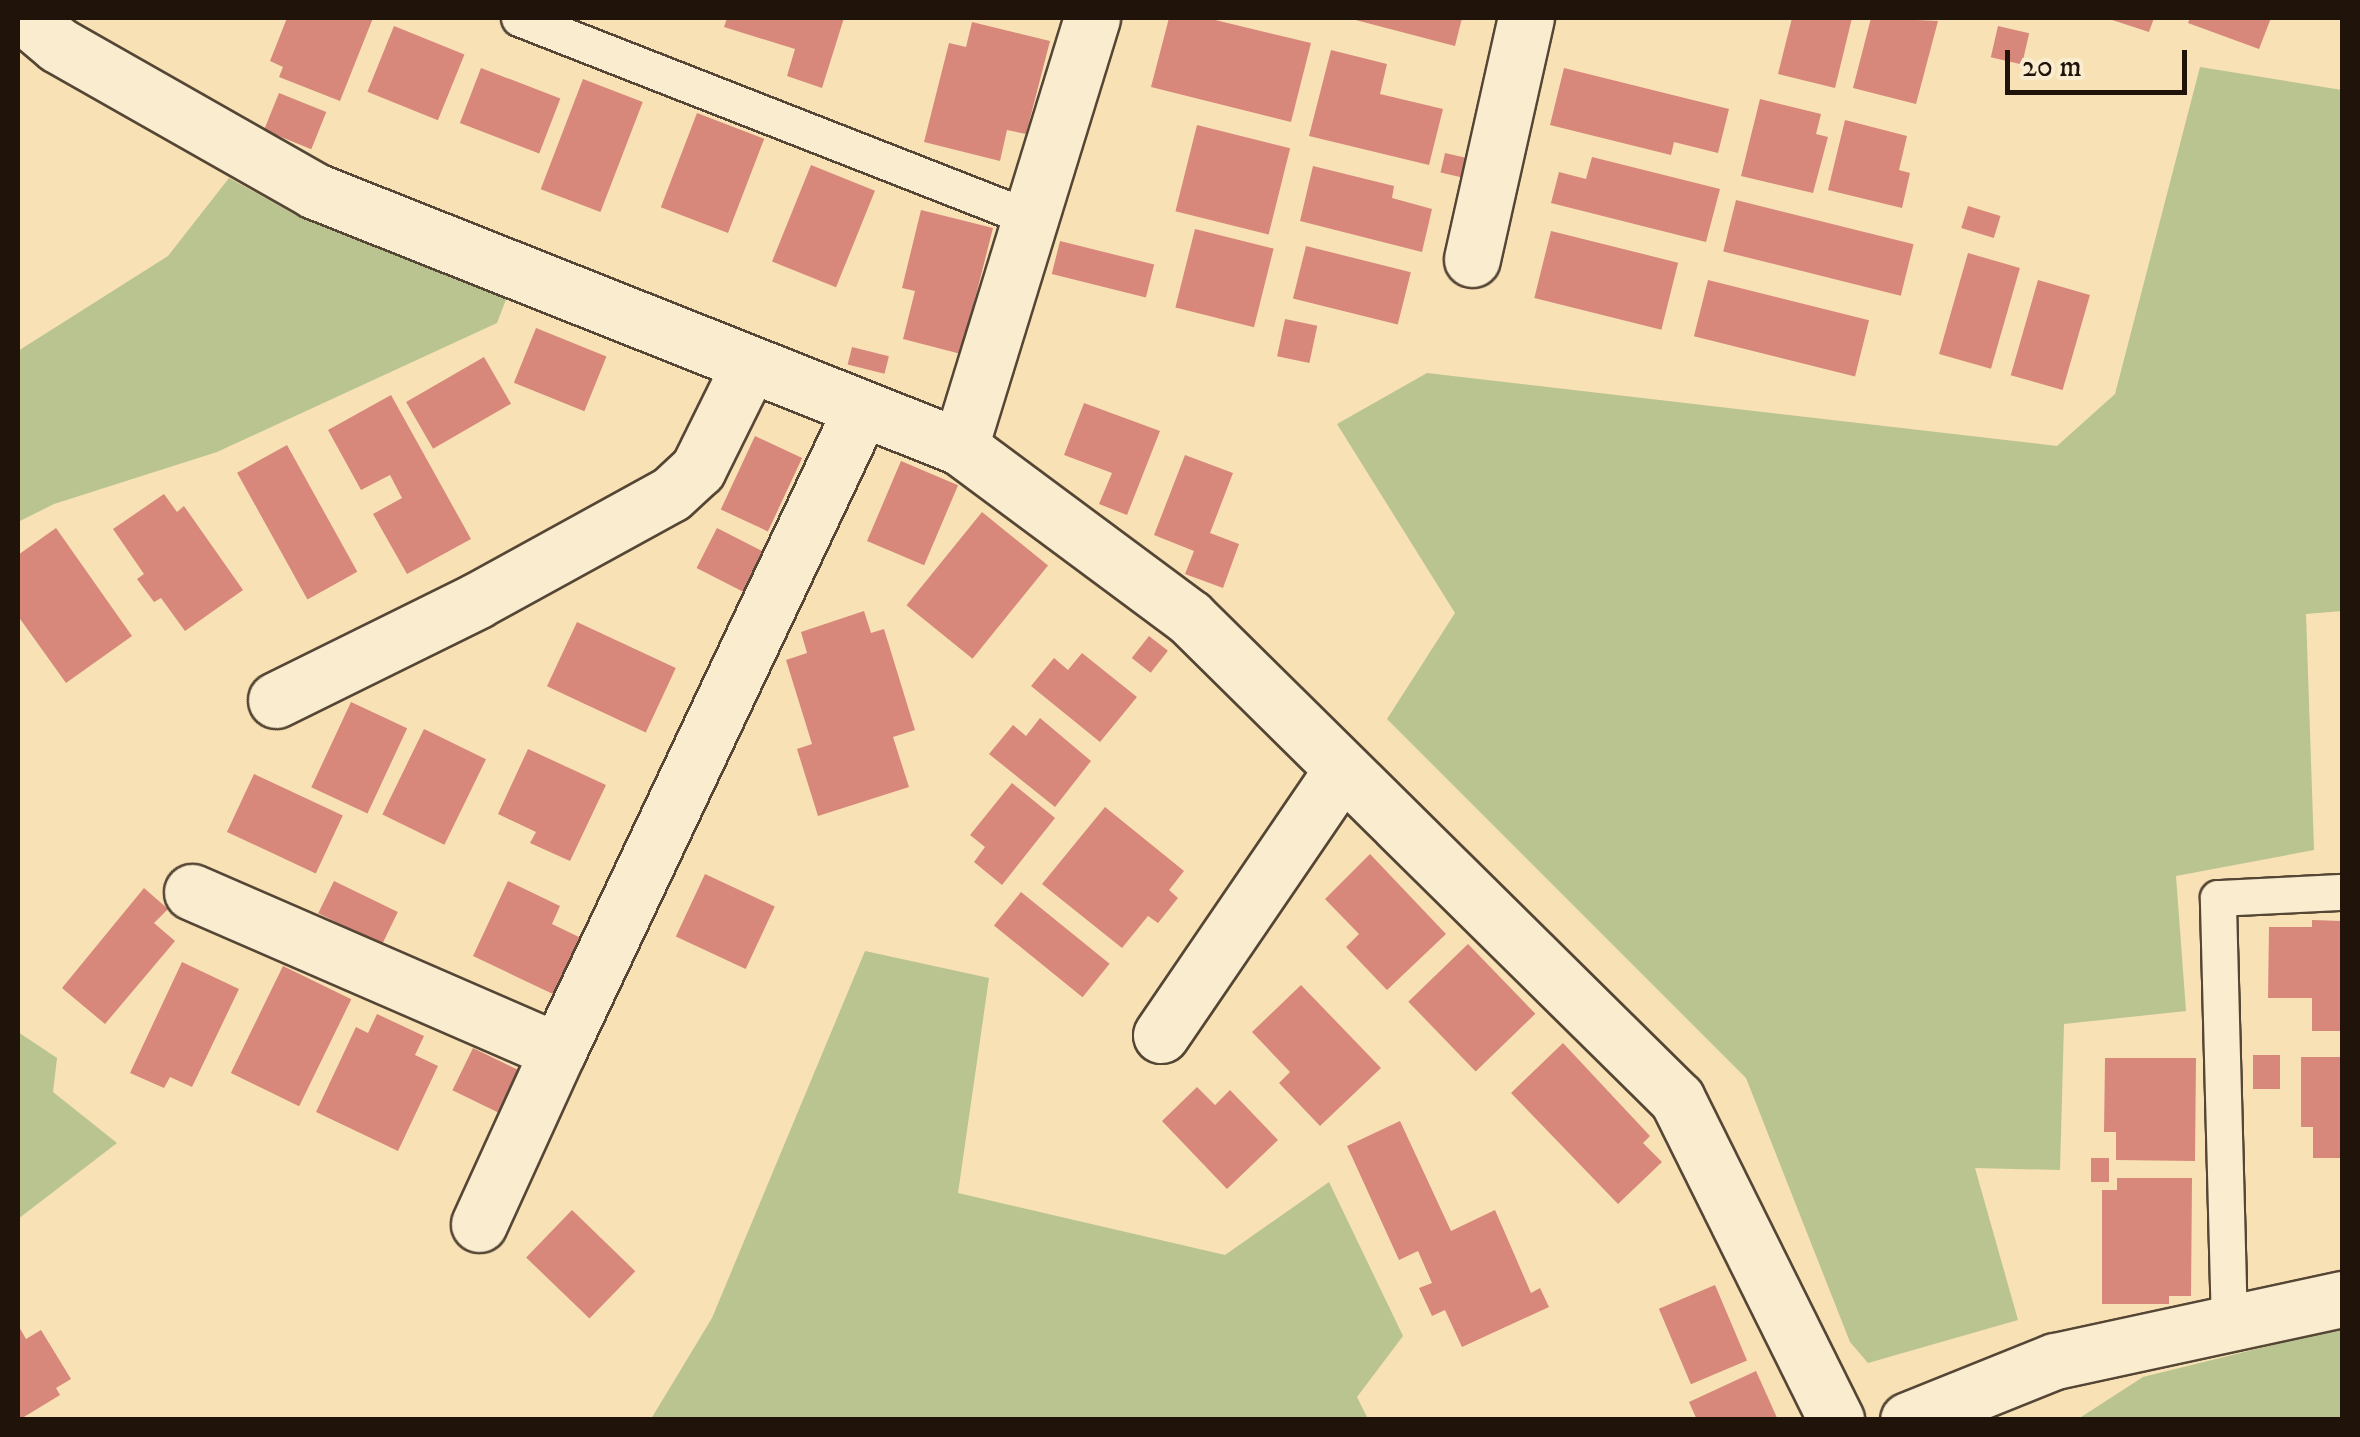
<!DOCTYPE html>
<html>
<head>
<meta charset="utf-8">
<style>
  body { margin:0 }
  #map { position:relative; width:2360px; height:1437px; overflow:hidden; background:#f8e1b5; font-family:"IM FELL DW Pica",serif }
  div>[style] { position:absolute }
  [style*='--x'] { left:calc(var(--x)*1px); top:calc(var(--y)*1px); width:calc(var(--w)*1px); rotate:calc(var(--a)*1deg) }
  .green>* { inset:0; background:#b9c491 }
  .building>* { inset:0; background:#d7887b; transform-origin:0 0 }
  .roads { filter:drop-shadow(2px 0 #554635) drop-shadow(-2px 0 #554635) drop-shadow(0 2px #554635) drop-shadow(0 -2px #554635) }
  .service>* { height:35px; margin:-17.5px; padding:0 17.5px; transform-origin:17.5px; border-radius:17.5px; background:#faeccf }
  .minor>* { height:55px; margin:-27.5px; padding:0 27.5px; transform-origin:27.5px; border-radius:27.5px; background:#faeccf }
  span { translate:-50% -50%; white-space:nowrap; text-align:center; line-height:1.15; -webkit-text-stroke:10px #faeccf; paint-order:stroke }
  .frame { position:absolute; inset:0; border:20px solid #1f130a; pointer-events:none }
  .scale { position:absolute; left:2005px; top:50px; width:182px; height:45px; box-sizing:border-box; border:5px solid #1f130a; border-top:0; padding-left:12px; font-size:30px; line-height:35px; white-space:nowrap; color:#1f130a; -webkit-text-stroke:8px #faeccf; paint-order:stroke }
</style>
</head>
<body>
<div id="map">
  <div class="green">
    <i style="clip-path:polygon(2200px 67px,2342px 90px,2342px 611px,2306px 614px,2314px 850px,2176px 876px,2186px 1011px,2064px 1024px,2060px 1170px,1975px 1168px,2018px 1320px,1868px 1363px,1850px 1342px,1746px 1078px,1387px 719px,1455px 613px,1337px 424px,1427px 373px,2057px 446px,2115px 394px)"></i>
    <i style="clip-path:polygon(229px 178px,294px 214px,507px 297px,497px 323px,217px 452px,54px 504px,18px 522px,18px 351px,168px 256px)"></i>
    <i style="clip-path:polygon(865px 951px,989px 978px,958px 1193px,1225px 1255px,1329px 1182px,1403px 1336px,1357px 1397px,1368px 1419px,651px 1419px,712px 1318px)"></i>
    <i style="clip-path:polygon(18px 1032px,57px 1058px,53px 1092px,117px 1143px,18px 1219px)"></i>
    <i style="clip-path:polygon(2342px 1328px,2342px 1419px,2078px 1419px,2143px 1377px)"></i>
  </div>
  <div class="building">
    <i style="clip-path:polygon(287px 18px,373px 18px,340px 101px,279px 77px,283px 67px,270px 61px)"></i>
    <i style="clip-path:polygon(727px 18px,844px 18px,822px 88px,787px 76px,795px 49px,724px 27px)"></i>
    <i style="clip-path:polygon(1169px 18px,1207px 18px,1311px 43px,1291px 122px,1151px 87px)"></i>
    <i style="clip-path:polygon(1348px 18px,1462px 18px,1455px 46px)"></i>
    <i style="clip-path:polygon(1792px 18px,1852px 18px,1835px 88px,1778px 74px)"></i>
    <i style="clip-path:polygon(1871px 18px,1938px 21px,1916px 104px,1853px 88px)"></i>
    <i style="clip-path:polygon(2106px 18px,2154px 18px,2149px 32px)"></i>
    <i style="clip-path:polygon(2190px 18px,2271px 18px,2259px 49px,2188px 23px)"></i>
    <i style="clip-path:polygon(972px 22px,1050px 41px,1026px 134px,1007px 130px,1000px 161px,924px 142px,949px 43px,966px 47px)"></i>
    <i style="left:394px;top:26px;width:76px;height:71px;rotate:22deg"></i>
    <i style="left:1998px;top:26px;width:32px;height:32px;rotate:13deg"></i>
    <i style="clip-path:polygon(1331px 50px,1387px 64px,1380px 94px,1443px 109px,1429px 165px,1309px 136px)"></i>
    <i style="left:481px;top:68px;width:85px;height:59px;rotate:21deg"></i>
    <i style="clip-path:polygon(1564px 68px,1729px 109px,1718px 153px,1674px 142px,1671px 155px,1550px 125px)"></i>
    <i style="left:583px;top:79px;width:64px;height:118px;rotate:21deg"></i>
    <i style="left:279px;top:93px;width:51px;height:40px;rotate:22deg"></i>
    <i style="clip-path:polygon(1760px 99px,1821px 114px,1816px 134px,1828px 137px,1813px 193px,1741px 176px)"></i>
    <i style="left:697px;top:113px;width:72px;height:101px;rotate:21deg"></i>
    <i style="clip-path:polygon(1845px 120px,1907px 136px,1899px 170px,1910px 173px,1902px 208px,1828px 190px)"></i>
    <i style="left:1197px;top:125px;width:96px;height:89px;rotate:14deg"></i>
    <i style="left:1445px;top:153px;width:28px;height:20px;rotate:13deg"></i>
    <i style="clip-path:polygon(1592px 157px,1720px 189px,1706px 242px,1551px 203px,1559px 172px,1586px 179px)"></i>
    <i style="left:811px;top:165px;width:69px;height:104px;rotate:22deg"></i>
    <i style="clip-path:polygon(1313px 166px,1394px 186px,1392px 198px,1432px 209px,1422px 252px,1300px 221px)"></i>
    <i style="left:1736px;top:200px;width:183px;height:53px;rotate:14deg"></i>
    <i style="left:1968px;top:206px;width:34px;height:23px;rotate:17deg"></i>
    <i style="clip-path:polygon(921px 210px,993px 228px,961px 354px,903px 339px,915px 291px,902px 288px)"></i>
    <i style="left:1195px;top:229px;width:81px;height:81px;rotate:14deg"></i>
    <i style="left:1551px;top:231px;width:131px;height:69px;rotate:14deg"></i>
    <i style="left:1060px;top:241px;width:97px;height:34px;rotate:14deg"></i>
    <i style="left:1306px;top:246px;width:108px;height:54px;rotate:14deg"></i>
    <i style="left:1968px;top:253px;width:54px;height:105px;rotate:16deg"></i>
    <i style="left:1708px;top:280px;width:166px;height:58px;rotate:14deg"></i>
    <i style="left:2038px;top:280px;width:54px;height:99px;rotate:16deg"></i>
    <i style="left:1285px;top:319px;width:33px;height:38px;rotate:12deg"></i>
    <i style="left:536px;top:328px;width:76px;height:59px;rotate:22deg"></i>
    <i style="left:852px;top:347px;width:38px;height:18px;rotate:14deg"></i>
    <i style="left:484px;top:357px;width:54px;height:90px;rotate:60deg"></i>
    <i style="clip-path:polygon(391px 395px,471px 539px,407px 574px,373px 514px,402px 498px,390px 475px,361px 490px,328px 430px)"></i>
    <i style="clip-path:polygon(1084px 403px,1160px 431px,1127px 515px,1099px 504px,1112px 473px,1064px 455px)"></i>
    <i style="left:755px;top:436px;width:52px;height:81px;rotate:25deg"></i>
    <i style="left:287px;top:445px;width:145px;height:57px;rotate:61deg"></i>
    <i style="clip-path:polygon(1185px 455px,1233px 473px,1210px 533px,1239px 544px,1223px 588px,1185px 574px,1194px 551px,1154px 535px)"></i>
    <i style="left:901px;top:461px;width:62px;height:87px;rotate:23deg"></i>
    <i style="clip-path:polygon(164px 494px,177px 512px,184px 506px,243px 590px,185px 631px,161px 598px,154px 602px,137px 579px,144px 574px,113px 529px)"></i>
    <i style="left:982px;top:512px;width:85px;height:120px;rotate:39deg"></i>
    <i style="clip-path:polygon(56px 528px,132px 636px,66px 683px,18px 616px,18px 555px)"></i>
    <i style="left:717px;top:528px;width:56px;height:45px;rotate:27deg"></i>
    <i style="clip-path:polygon(864px 611px,871px 633px,884px 629px,915px 730px,893px 737px,909px 787px,818px 816px,797px 749px,812px 744px,786px 660px,807px 653px,801px 632px)"></i>
    <i style="left:577px;top:622px;width:109px;height:71px;rotate:25deg"></i>
    <i style="left:1149px;top:636px;width:24px;height:28px;rotate:38deg"></i>
    <i style="clip-path:polygon(1082px 653px,1137px 697px,1100px 742px,1031px 686px,1054px 658px,1068px 670px)"></i>
    <i style="left:351px;top:702px;width:62px;height:94px;rotate:25deg"></i>
    <i style="clip-path:polygon(1040px 718px,1091px 761px,1055px 807px,989px 754px,1013px 725px,1026px 736px)"></i>
    <i style="left:424px;top:729px;width:69px;height:95px;rotate:26deg"></i>
    <i style="clip-path:polygon(528px 749px,606px 785px,570px 861px,530px 843px,536px 832px,498px 814px)"></i>
    <i style="left:254px;top:774px;width:98px;height:64px;rotate:25deg"></i>
    <i style="clip-path:polygon(1012px 783px,1055px 818px,1002px 885px,974px 862px,985px 847px,970px 835px)"></i>
    <i style="clip-path:polygon(1105px 807px,1184px 871px,1169px 890px,1178px 898px,1158px 923px,1148px 916px,1122px 948px,1042px 884px)"></i>
    <i style="clip-path:polygon(1370px 854px,1446px 934px,1387px 990px,1346px 947px,1359px 934px,1325px 899px)"></i>
    <i style="left:705px;top:874px;width:77px;height:69px;rotate:25deg"></i>
    <i style="left:334px;top:881px;width:71px;height:36px;rotate:26deg"></i>
    <i style="clip-path:polygon(508px 881px,560px 906px,552px 924px,581px 938px,555px 995px,473px 956px)"></i>
    <i style="clip-path:polygon(144px 888px,168px 909px,154px 923px,175px 941px,105px 1024px,62px 988px)"></i>
    <i style="left:1021px;top:892px;width:114px;height:43px;rotate:39deg"></i>
    <i style="clip-path:polygon(2312px 920px,2342px 921px,2342px 1031px,2312px 1031px,2312px 998px,2268px 998px,2269px 927px,2312px 927px)"></i>
    <i style="left:1468px;top:944px;width:97px;height:83px;rotate:46deg"></i>
    <i style="clip-path:polygon(182px 962px,239px 989px,192px 1087px,170px 1077px,164px 1088px,130px 1073px)"></i>
    <i style="left:283px;top:966px;width:76px;height:119px;rotate:26deg"></i>
    <i style="clip-path:polygon(1301px 985px,1381px 1068px,1320px 1126px,1279px 1083px,1290px 1072px,1252px 1032px)"></i>
    <i style="clip-path:polygon(377px 1014px,424px 1036px,415px 1055px,438px 1066px,398px 1151px,316px 1112px,356px 1027px,368px 1033px)"></i>
    <i style="clip-path:polygon(1563px 1043px,1650px 1136px,1643px 1143px,1662px 1162px,1618px 1204px,1511px 1093px)"></i>
    <i style="left:473px;top:1048px;width:51px;height:47px;rotate:26deg"></i>
    <i style="left:2253px;top:1055px;width:27px;height:34px"></i>
    <i style="clip-path:polygon(2301px 1057px,2342px 1057px,2342px 1158px,2313px 1158px,2313px 1127px,2301px 1127px)"></i>
    <i style="clip-path:polygon(2105px 1058px,2196px 1058px,2195px 1161px,2116px 1160px,2116px 1132px,2104px 1132px)"></i>
    <i style="clip-path:polygon(1197px 1087px,1215px 1105px,1230px 1090px,1278px 1140px,1227px 1189px,1162px 1121px)"></i>
    <i style="clip-path:polygon(1400px 1121px,1451px 1231px,1495px 1210px,1531px 1293px,1540px 1288px,1549px 1307px,1462px 1347px,1445px 1310px,1432px 1316px,1419px 1288px,1432px 1283px,1418px 1251px,1399px 1260px,1347px 1146px)"></i>
    <i style="left:2091px;top:1158px;width:18px;height:24px"></i>
    <i style="clip-path:polygon(2117px 1178px,2192px 1178px,2191px 1296px,2169px 1296px,2169px 1304px,2102px 1304px,2102px 1190px,2117px 1190px)"></i>
    <i style="left:572px;top:1210px;width:88px;height:66px;rotate:44deg"></i>
    <i style="left:1715px;top:1285px;width:82px;height:61px;rotate:67deg"></i>
    <i style="clip-path:polygon(18px 1325px,26px 1339px,41px 1330px,71px 1379px,56px 1388px,60px 1395px,19px 1420px)"></i>
    <i style="clip-path:polygon(1756px 1371px,1778px 1420px,1697px 1420px,1689px 1402px)"></i>
  </div>
  <div class="roads">
    <div class="service">
      <i style="--x:519;--y:18;--w:549;--a:21.37"></i>
      <i style="--x:2229;--y:1325;--w:427;--a:-91.5"></i>
      <i style="--x:2218;--y:898;--w:124;--a:-2.8"></i>
    </div>
    <div class="minor">
      <i style="--x:26;--y:18;--w:42;--a:40.2"></i>
      <i style="--x:58;--y:45;--w:296;--a:29.6"></i>
      <i style="--x:315;--y:191;--w:694;--a:21.65"></i>
      <i style="--x:960;--y:447;--w:285;--a:36.6"></i>
      <i style="--x:1189;--y:617;--w:686;--a:44.65"></i>
      <i style="--x:1677;--y:1099;--w:358;--a:63.6"></i>
      <i style="--x:1472;--y:259;--w:247;--a:-77.4"></i>
      <i style="--x:960;--y:447;--w:449;--a:-72.9"></i>
      <i style="--x:276;--y:700;--w:223;--a:-26.3"></i>
      <i style="--x:476;--y:601;--w:222;--a:-28.8"></i>
      <i style="--x:671;--y:494;--w:37;--a:-43"></i>
      <i style="--x:698;--y:469;--w:117;--a:-63.7"></i>
      <i style="--x:192;--y:892;--w:399;--a:23.5"></i>
      <i style="--x:558;--y:1051;--w:709;--a:-64.7"></i>
      <i style="--x:1161;--y:1035;--w:321;--a:-55.7"></i>
      <i style="--x:479;--y:1224;--w:190;--a:-65.5"></i>
      <i style="--x:1908;--y:1420;--w:158;--a:-21.9"></i>
      <i style="--x:2055;--y:1361;--w:294;--a:-12.2"></i>
    </div>
  </div>
  <div class="frame"></div>
  <div class="scale">20 m</div>
</div>
</body>
</html>
